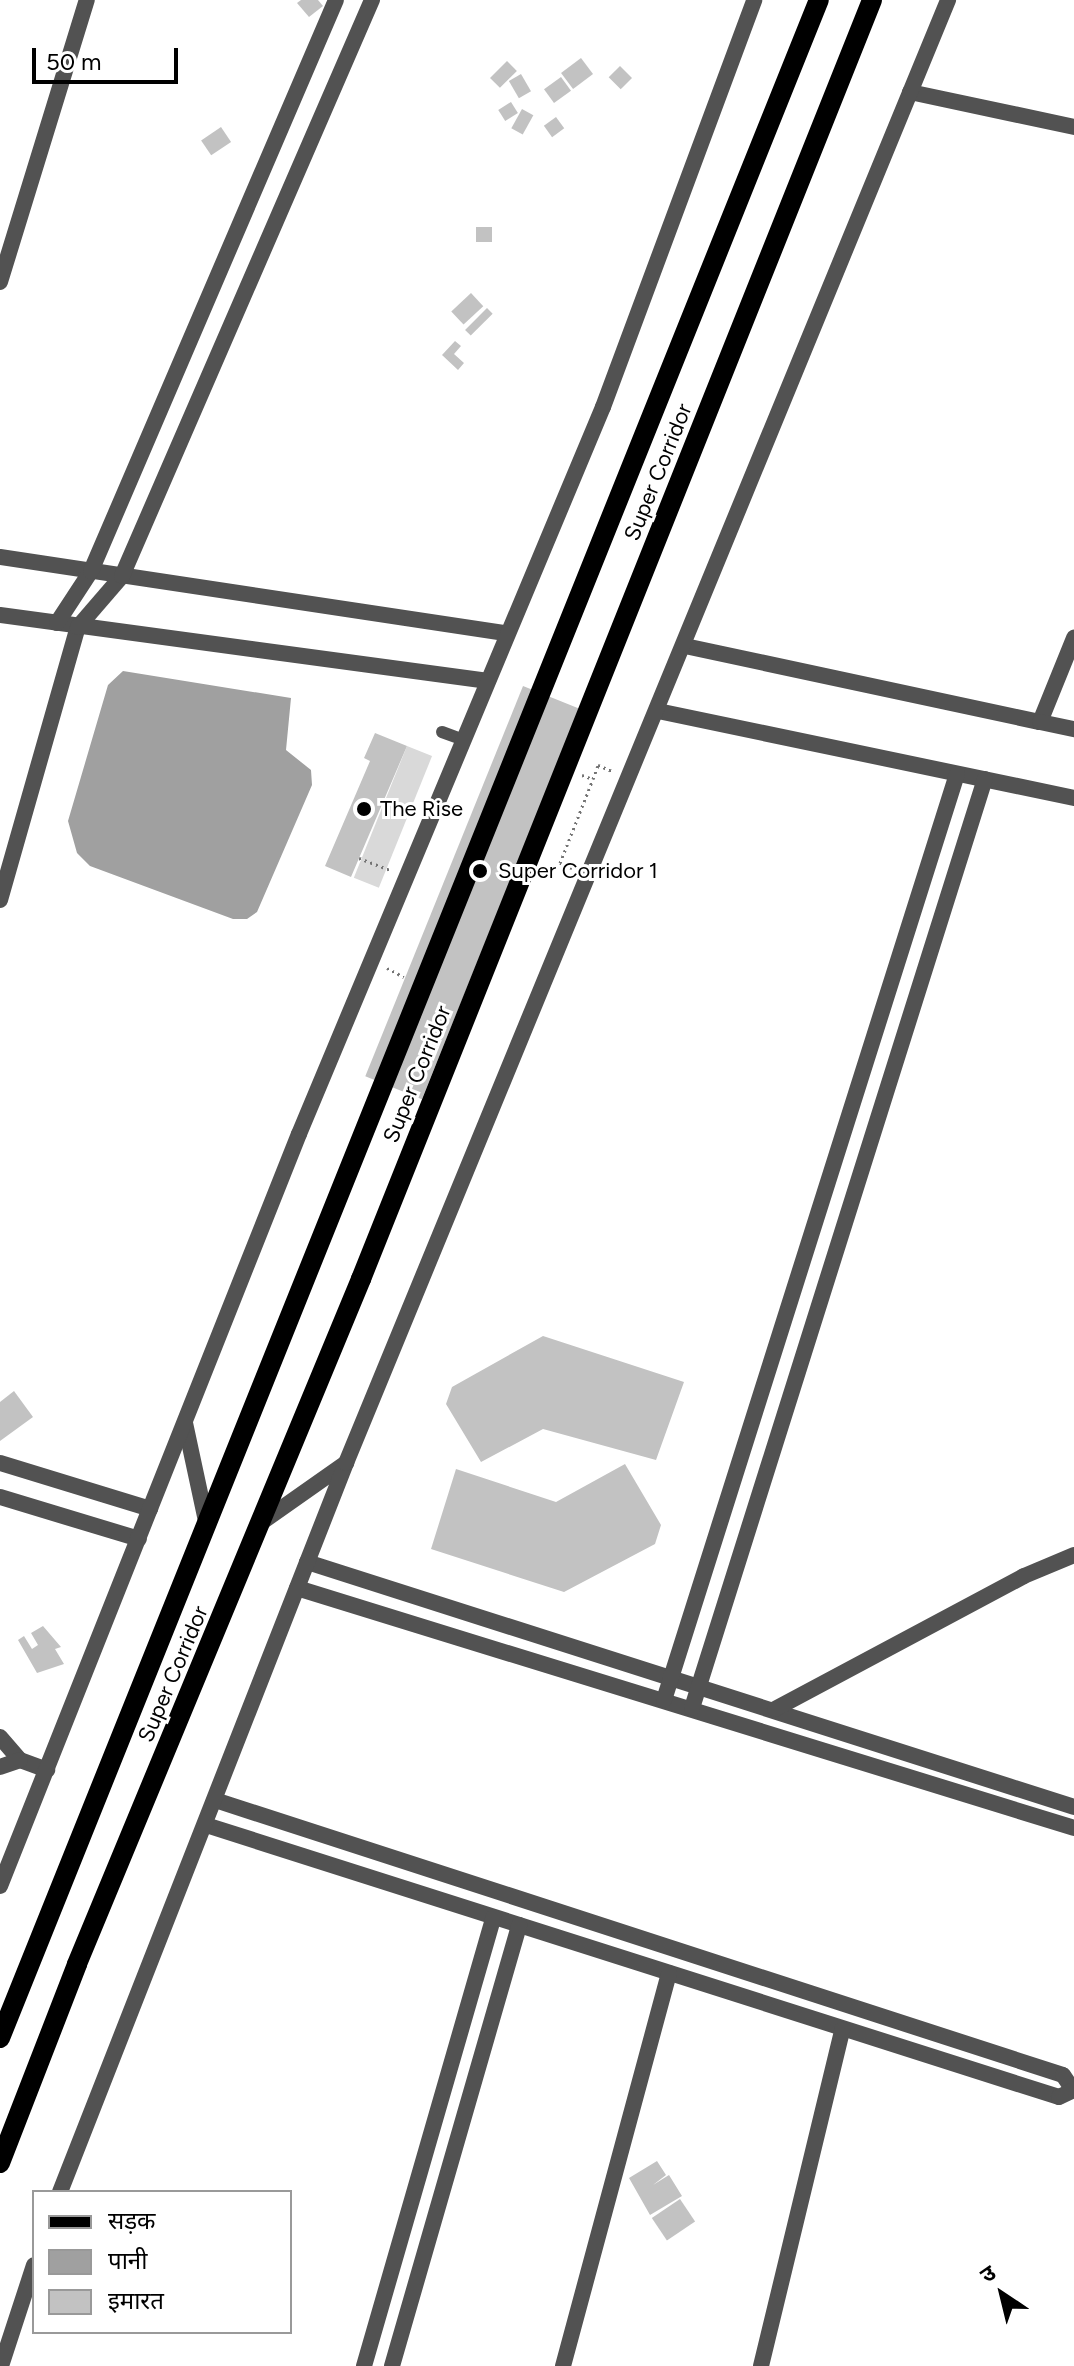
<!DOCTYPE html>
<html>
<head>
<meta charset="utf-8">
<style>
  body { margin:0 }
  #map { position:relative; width:1074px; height:2366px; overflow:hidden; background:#fff; font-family:Figtree,"Noto Sans Devanagari",sans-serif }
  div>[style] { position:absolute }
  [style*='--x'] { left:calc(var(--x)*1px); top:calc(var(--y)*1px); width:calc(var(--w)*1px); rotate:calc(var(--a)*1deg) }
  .green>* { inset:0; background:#d9d9d9; transform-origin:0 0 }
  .water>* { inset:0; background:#a0a0a0 }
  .building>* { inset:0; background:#c2c2c2; transform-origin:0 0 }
  .path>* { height:3px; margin-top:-1.5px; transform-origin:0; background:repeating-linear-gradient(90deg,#747474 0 2px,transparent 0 6px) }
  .service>* { height:12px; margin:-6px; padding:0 6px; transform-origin:6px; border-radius:6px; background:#525252 }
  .minor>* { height:16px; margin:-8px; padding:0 8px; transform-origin:8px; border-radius:8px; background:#525252 }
  .tertiary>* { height:16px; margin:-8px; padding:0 8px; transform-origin:8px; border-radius:8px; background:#525252 }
  .primary>* { height:20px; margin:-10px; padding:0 10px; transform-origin:10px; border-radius:10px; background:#000 }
  .dots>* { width:22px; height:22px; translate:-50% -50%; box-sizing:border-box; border:4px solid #fff; border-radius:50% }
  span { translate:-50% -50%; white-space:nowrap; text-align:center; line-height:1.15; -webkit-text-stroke:6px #fff; paint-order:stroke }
  .street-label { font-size:22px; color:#000 }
  .poi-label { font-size:22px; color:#000 }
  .left { translate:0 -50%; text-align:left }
  .legend { position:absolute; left:32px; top:2190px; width:260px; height:144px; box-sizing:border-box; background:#fff; border:2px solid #999; margin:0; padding:10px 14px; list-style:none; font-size:24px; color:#000 }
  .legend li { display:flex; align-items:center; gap:16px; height:40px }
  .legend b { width:40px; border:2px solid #999 }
  .north { position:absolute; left:962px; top:2254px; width:80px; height:80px; -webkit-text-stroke:6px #fff; paint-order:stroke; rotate:325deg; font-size:22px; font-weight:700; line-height:32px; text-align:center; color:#000 }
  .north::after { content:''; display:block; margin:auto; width:28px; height:36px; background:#000; clip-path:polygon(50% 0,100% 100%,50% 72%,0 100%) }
  .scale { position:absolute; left:32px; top:48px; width:146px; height:36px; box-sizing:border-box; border:4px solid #000; border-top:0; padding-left:10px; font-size:24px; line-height:28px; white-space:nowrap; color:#000; -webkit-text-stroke:6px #fff; paint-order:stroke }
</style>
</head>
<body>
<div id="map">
  <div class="green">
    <i style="left:407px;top:746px;width:27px;height:142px;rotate:22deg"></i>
  </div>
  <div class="water">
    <i style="clip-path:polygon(123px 671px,291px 698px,286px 750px,311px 770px,312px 785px,257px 912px,247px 919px,233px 919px,90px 866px,77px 853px,68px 821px,108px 685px)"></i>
  </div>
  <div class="building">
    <i style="clip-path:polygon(301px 0,318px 0,323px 6px,309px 17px,297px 3px)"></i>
    <i style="left:581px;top:58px;width:20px;height:25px;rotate:53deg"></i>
    <i style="left:507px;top:61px;width:14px;height:24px;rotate:45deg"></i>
    <i style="left:620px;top:66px;width:17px;height:16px;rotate:45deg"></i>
    <i style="left:521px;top:74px;width:20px;height:14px;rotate:60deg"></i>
    <i style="left:561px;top:77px;width:17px;height:21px;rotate:54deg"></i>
    <i style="left:511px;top:102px;width:13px;height:15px;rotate:58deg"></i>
    <i style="left:522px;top:109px;width:13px;height:22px;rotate:29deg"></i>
    <i style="left:556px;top:117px;width:14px;height:15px;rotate:54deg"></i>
    <i style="left:221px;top:127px;width:18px;height:24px;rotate:56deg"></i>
    <i style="left:476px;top:227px;width:16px;height:15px"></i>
    <i style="left:471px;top:293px;width:18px;height:27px;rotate:47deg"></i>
    <i style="left:487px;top:308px;width:8px;height:31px;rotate:45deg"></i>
    <i style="clip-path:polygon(455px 341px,461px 346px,454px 354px,464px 363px,458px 370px,442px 355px)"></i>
    <i style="left:523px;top:686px;width:61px;height:421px;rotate:22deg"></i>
    <i style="clip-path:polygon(375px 733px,407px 746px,351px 877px,325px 866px,370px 761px,364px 758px)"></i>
    <i style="clip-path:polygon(543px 1336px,684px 1382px,656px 1460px,543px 1429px,481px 1462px,446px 1404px,452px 1387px)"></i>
    <i style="clip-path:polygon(14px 1391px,33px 1417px,0 1441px,0 1402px)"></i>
    <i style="clip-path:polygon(625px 1464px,661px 1525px,655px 1544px,564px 1592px,431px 1549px,456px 1469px,556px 1502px)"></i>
    <i style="clip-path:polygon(43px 1626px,61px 1647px,55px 1649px,64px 1664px,37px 1673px,18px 1640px,24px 1636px,32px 1649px,38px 1645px,31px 1633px)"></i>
    <i style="clip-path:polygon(657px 2161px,666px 2175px,653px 2185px,669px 2175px,682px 2196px,650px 2215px,629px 2178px)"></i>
    <i style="left:680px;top:2199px;width:27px;height:34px;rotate:56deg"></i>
  </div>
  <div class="path">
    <i style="--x:582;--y:775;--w:12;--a:20"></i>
    <i style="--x:593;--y:779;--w:15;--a:-70"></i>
    <i style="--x:598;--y:765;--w:15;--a:23"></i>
    <i style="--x:359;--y:858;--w:33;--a:21"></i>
    <i style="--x:572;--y:868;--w:13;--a:-157"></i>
    <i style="--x:560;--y:863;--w:90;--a:-68.6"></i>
    <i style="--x:387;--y:968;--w:19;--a:28"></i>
  </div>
  <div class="service">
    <i style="--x:442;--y:732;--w:20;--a:20"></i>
  </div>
  <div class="minor">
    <i style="--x:910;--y:92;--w:168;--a:12"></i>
    <i style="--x:0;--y:282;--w:295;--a:-72.9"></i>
    <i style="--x:0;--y:557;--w:511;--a:8.56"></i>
    <i style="--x:0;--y:615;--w:489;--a:7.7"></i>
    <i style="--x:57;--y:623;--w:62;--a:-56.8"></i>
    <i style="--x:91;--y:571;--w:621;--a:-66.78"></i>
    <i style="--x:685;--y:646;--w:363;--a:12.1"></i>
    <i style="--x:1040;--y:722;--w:91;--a:-68"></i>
    <i style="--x:658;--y:711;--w:425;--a:11.8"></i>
    <i style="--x:1040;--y:722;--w:35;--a:12"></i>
    <i style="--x:0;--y:900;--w:284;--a:-74.1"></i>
    <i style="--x:78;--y:627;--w:67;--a:-49.2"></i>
    <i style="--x:122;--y:576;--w:628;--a:-66.54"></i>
    <i style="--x:185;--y:1423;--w:100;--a:77.9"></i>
    <i style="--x:0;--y:1463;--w:157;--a:17"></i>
    <i style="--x:0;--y:1497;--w:145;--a:16.8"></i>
    <i style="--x:262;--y:1522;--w:103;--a:-35.1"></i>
    <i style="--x:307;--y:1562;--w:805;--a:17.71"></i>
    <i style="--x:297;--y:1588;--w:813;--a:17.16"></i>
    <i style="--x:664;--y:1700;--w:971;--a:-72.44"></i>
    <i style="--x:692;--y:1708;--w:974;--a:-72.5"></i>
    <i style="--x:775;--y:1709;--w:282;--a:-28.1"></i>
    <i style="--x:1024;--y:1576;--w:54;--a:-22.8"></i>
    <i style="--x:0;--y:1737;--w:30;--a:49"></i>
    <i style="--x:20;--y:1760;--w:29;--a:20"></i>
    <i style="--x:0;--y:1767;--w:21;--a:-19"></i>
    <i style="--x:215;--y:1800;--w:891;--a:17.97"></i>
    <i style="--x:1063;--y:2075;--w:18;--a:56"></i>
    <i style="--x:206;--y:1825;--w:895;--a:17.69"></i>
    <i style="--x:1059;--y:2097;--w:17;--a:-25"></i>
    <i style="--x:364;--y:2366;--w:467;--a:-73.9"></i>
    <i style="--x:392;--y:2366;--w:459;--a:-73.9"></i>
    <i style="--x:563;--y:2366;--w:407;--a:-74.9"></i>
    <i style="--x:761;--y:2366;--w:346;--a:-76.4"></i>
  </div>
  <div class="tertiary">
    <i style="--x:0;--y:1886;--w:809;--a:-68.32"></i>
    <i style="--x:299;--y:1134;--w:788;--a:-67.31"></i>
    <i style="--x:603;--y:407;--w:434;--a:-69.6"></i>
    <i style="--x:60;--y:2192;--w:783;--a:-68.58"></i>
    <i style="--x:346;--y:1463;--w:1582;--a:-67.63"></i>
    <i style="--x:1;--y:2366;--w:106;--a:-71.9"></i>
  </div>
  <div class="primary">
    <i style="--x:0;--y:2038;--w:2196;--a:-68.11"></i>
    <i style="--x:0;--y:2163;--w:213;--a:-68.8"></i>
    <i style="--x:77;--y:1964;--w:742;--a:-67.48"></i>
    <i style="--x:361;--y:1279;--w:1377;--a:-68.22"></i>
  </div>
  <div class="dots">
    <i style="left:364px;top:809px;background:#000"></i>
    <i style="left:480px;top:871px;background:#000"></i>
  </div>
  <div class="street-label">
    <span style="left:658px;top:472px;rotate:-68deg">Super Corridor</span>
    <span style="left:417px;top:1074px;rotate:-68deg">Super Corridor</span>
    <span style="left:173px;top:1674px;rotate:-67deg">Super Corridor</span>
  </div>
  <div class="poi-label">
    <span class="left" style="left:380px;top:809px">The Rise</span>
    <span class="left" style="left:498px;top:871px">Super Corridor 1</span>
  </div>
  <ul class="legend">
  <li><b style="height:10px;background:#000"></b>सड़क</li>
  <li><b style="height:22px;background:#a0a0a0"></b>पानी</li>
  <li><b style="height:22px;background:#c2c2c2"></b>इमारत</li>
  </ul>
  <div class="north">उ</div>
  <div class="scale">50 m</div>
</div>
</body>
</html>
